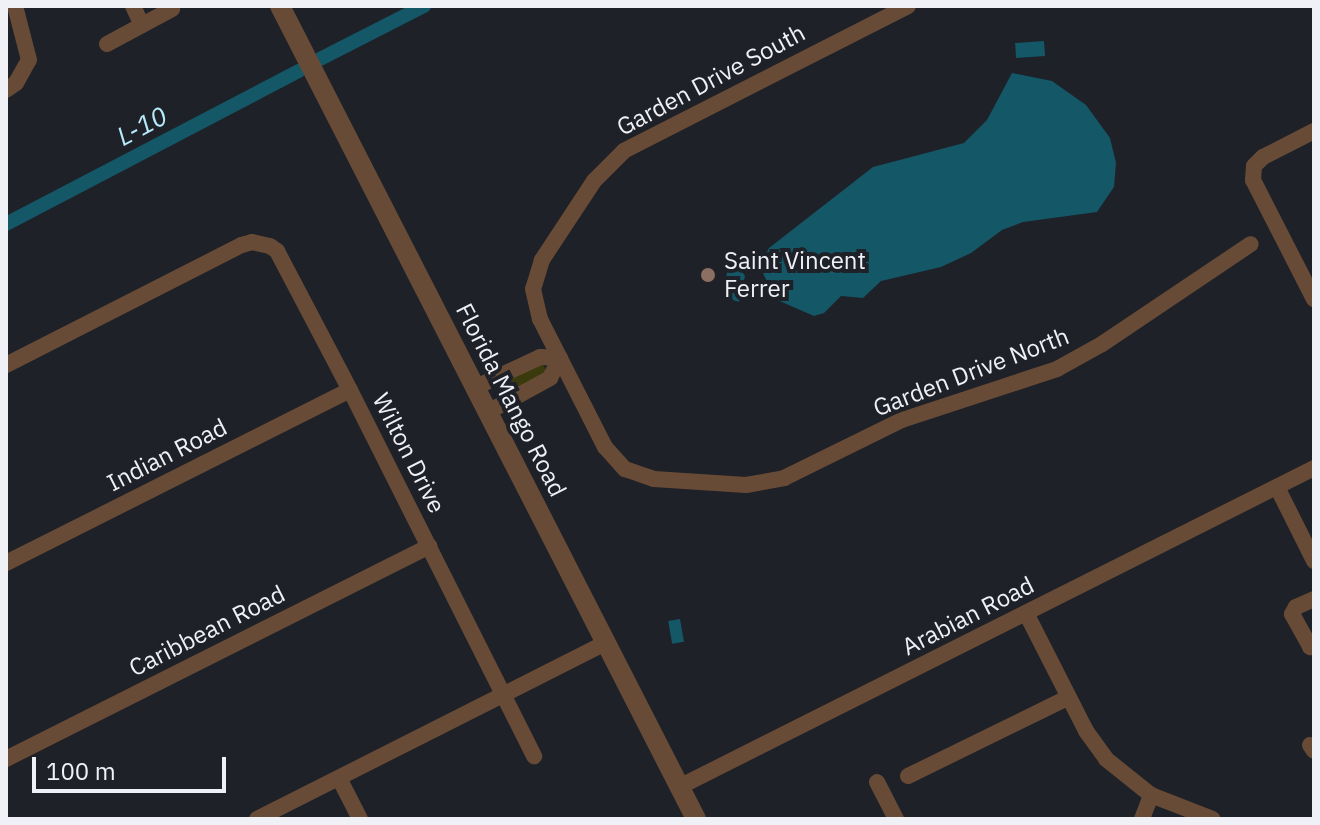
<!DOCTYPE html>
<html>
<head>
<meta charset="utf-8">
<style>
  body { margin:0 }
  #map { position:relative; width:1320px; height:825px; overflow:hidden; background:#1e2128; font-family:"IBM Plex Sans",sans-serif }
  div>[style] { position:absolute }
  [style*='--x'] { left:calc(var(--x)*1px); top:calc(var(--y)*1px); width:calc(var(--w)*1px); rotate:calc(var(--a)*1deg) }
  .green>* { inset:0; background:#3a3a0c }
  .water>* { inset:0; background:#145767; transform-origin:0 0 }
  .canal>* { height:14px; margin:-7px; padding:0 7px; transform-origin:7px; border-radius:7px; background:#145767 }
  .minor>* { height:16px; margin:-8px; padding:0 8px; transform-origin:8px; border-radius:8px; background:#684b36 }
  .tertiary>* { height:20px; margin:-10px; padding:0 10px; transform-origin:10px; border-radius:10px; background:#684b36 }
  .dots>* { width:22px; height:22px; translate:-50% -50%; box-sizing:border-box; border:4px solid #1e2128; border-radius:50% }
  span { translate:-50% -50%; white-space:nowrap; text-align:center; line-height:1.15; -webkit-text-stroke:8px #1e2128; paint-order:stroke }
  .street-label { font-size:24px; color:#eff1f6 }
  .poi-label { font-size:24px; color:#eff1f6 }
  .left { translate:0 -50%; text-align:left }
  .water-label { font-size:26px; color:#b7ebfb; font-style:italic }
  .frame { position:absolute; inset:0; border:8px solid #eff1f6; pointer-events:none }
  .scale { position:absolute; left:32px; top:757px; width:194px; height:36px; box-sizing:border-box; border:4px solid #eff1f6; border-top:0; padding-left:10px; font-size:24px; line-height:28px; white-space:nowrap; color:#eff1f6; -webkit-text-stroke:6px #1e2128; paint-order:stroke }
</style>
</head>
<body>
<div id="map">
  <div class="green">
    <i style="clip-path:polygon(542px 364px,547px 371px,516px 389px,511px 389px,510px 379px)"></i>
  </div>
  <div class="water">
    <i style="left:1044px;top:41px;width:15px;height:29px;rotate:86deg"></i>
    <i style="clip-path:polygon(1012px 73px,1052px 81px,1086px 105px,1110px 138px,1116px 163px,1114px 187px,1097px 212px,1023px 222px,1002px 230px,971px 253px,941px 267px,881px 281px,863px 298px,841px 296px,824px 313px,814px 316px,775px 299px,763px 273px,764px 257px,769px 248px,873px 167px,964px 143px,987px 120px)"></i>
    <i style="clip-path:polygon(729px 267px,735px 272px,741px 270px,745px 276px,739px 302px,733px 300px,724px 283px)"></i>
    <i style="left:680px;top:619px;width:23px;height:12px;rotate:80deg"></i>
  </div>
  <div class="canal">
    <i style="--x:320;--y:59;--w:117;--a:-27"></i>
    <i style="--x:6;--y:224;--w:331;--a:-27.6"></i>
  </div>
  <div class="minor">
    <i style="--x:133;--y:6;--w:21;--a:65"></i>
    <i style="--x:908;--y:6;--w:319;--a:153"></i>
    <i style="--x:624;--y:151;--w:42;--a:135"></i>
    <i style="--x:594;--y:181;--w:95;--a:123.4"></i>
    <i style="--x:542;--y:260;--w:30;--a:107"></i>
    <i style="--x:533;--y:289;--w:31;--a:77"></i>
    <i style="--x:540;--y:319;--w:144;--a:63.1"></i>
    <i style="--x:605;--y:447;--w:30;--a:48"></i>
    <i style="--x:625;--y:469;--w:31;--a:19"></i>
    <i style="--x:654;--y:479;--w:92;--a:3.7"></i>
    <i style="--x:746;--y:485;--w:39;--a:-10"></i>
    <i style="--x:784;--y:478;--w:131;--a:-26.2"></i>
    <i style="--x:902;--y:420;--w:163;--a:-18.2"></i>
    <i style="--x:1057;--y:369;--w:51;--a:-29.1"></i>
    <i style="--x:1102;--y:344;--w:179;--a:-33.9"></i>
    <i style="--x:107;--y:44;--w:74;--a:-28.3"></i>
    <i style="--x:6;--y:90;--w:12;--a:-35"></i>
    <i style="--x:16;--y:83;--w:26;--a:-61"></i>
    <i style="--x:29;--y:60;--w:56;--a:-104.5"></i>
    <i style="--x:1314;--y:131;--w:57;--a:153"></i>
    <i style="--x:1263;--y:157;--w:13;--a:135"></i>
    <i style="--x:1254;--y:166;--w:14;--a:94"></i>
    <i style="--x:1253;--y:180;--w:134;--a:62.9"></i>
    <i style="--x:6;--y:365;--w:265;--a:-27"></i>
    <i style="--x:242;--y:245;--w:10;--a:-17"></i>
    <i style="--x:252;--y:242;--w:18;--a:13"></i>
    <i style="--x:270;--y:246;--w:9;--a:36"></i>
    <i style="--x:277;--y:251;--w:157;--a:62.3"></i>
    <i style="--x:350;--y:390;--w:410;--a:63.3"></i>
    <i style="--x:476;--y:387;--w:71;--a:-25.1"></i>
    <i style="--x:540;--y:357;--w:20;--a:3"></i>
    <i style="--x:488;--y:412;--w:71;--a:-28.7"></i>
    <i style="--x:550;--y:378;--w:22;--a:-63"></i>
    <i style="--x:1277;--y:487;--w:83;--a:63.4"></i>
    <i style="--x:6;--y:563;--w:385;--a:-26.7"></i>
    <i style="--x:1314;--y:599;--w:20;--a:156"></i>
    <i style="--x:1296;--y:607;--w:8;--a:120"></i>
    <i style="--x:1292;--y:614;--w:38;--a:61"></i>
    <i style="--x:1310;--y:647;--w:4;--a:-27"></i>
    <i style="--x:1026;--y:613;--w:132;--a:63"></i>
    <i style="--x:1086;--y:731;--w:34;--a:54"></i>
    <i style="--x:1106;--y:759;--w:58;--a:38.7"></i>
    <i style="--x:1151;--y:795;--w:66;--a:21.2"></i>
    <i style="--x:1310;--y:745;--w:7;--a:56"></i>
    <i style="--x:6;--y:759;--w:474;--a:-26.7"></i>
    <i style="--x:908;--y:776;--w:179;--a:-26.1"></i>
    <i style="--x:339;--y:778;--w:46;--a:62.9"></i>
    <i style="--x:877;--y:782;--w:42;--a:62.8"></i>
    <i style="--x:679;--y:787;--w:711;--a:-26.67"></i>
    <i style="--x:257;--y:819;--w:391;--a:-26.8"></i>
    <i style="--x:1142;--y:819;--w:26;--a:-69"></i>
  </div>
  <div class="tertiary">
    <i style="--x:280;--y:6;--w:913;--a:62.9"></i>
  </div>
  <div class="dots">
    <i style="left:708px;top:275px;background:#8d6e63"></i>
  </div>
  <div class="street-label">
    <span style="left:711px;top:80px;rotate:-28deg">Garden Drive South</span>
    <span style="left:971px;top:372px;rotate:-21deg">Garden Drive North</span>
    <span style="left:511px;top:400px;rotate:63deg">Florida Mango Road</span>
    <span style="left:409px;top:453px;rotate:63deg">Wilton Drive</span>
    <span style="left:167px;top:455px;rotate:-27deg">Indian Road</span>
    <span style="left:968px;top:616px;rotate:-27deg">Arabian Road</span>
    <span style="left:207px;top:631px;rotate:-27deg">Caribbean Road</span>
  </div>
  <div class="poi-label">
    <span class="left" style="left:724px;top:275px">Saint Vincent<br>Ferrer</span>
  </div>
  <div class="water-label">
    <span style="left:142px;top:126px;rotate:-28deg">L-10</span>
  </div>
  <div class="frame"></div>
  <div class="scale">100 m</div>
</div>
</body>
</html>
